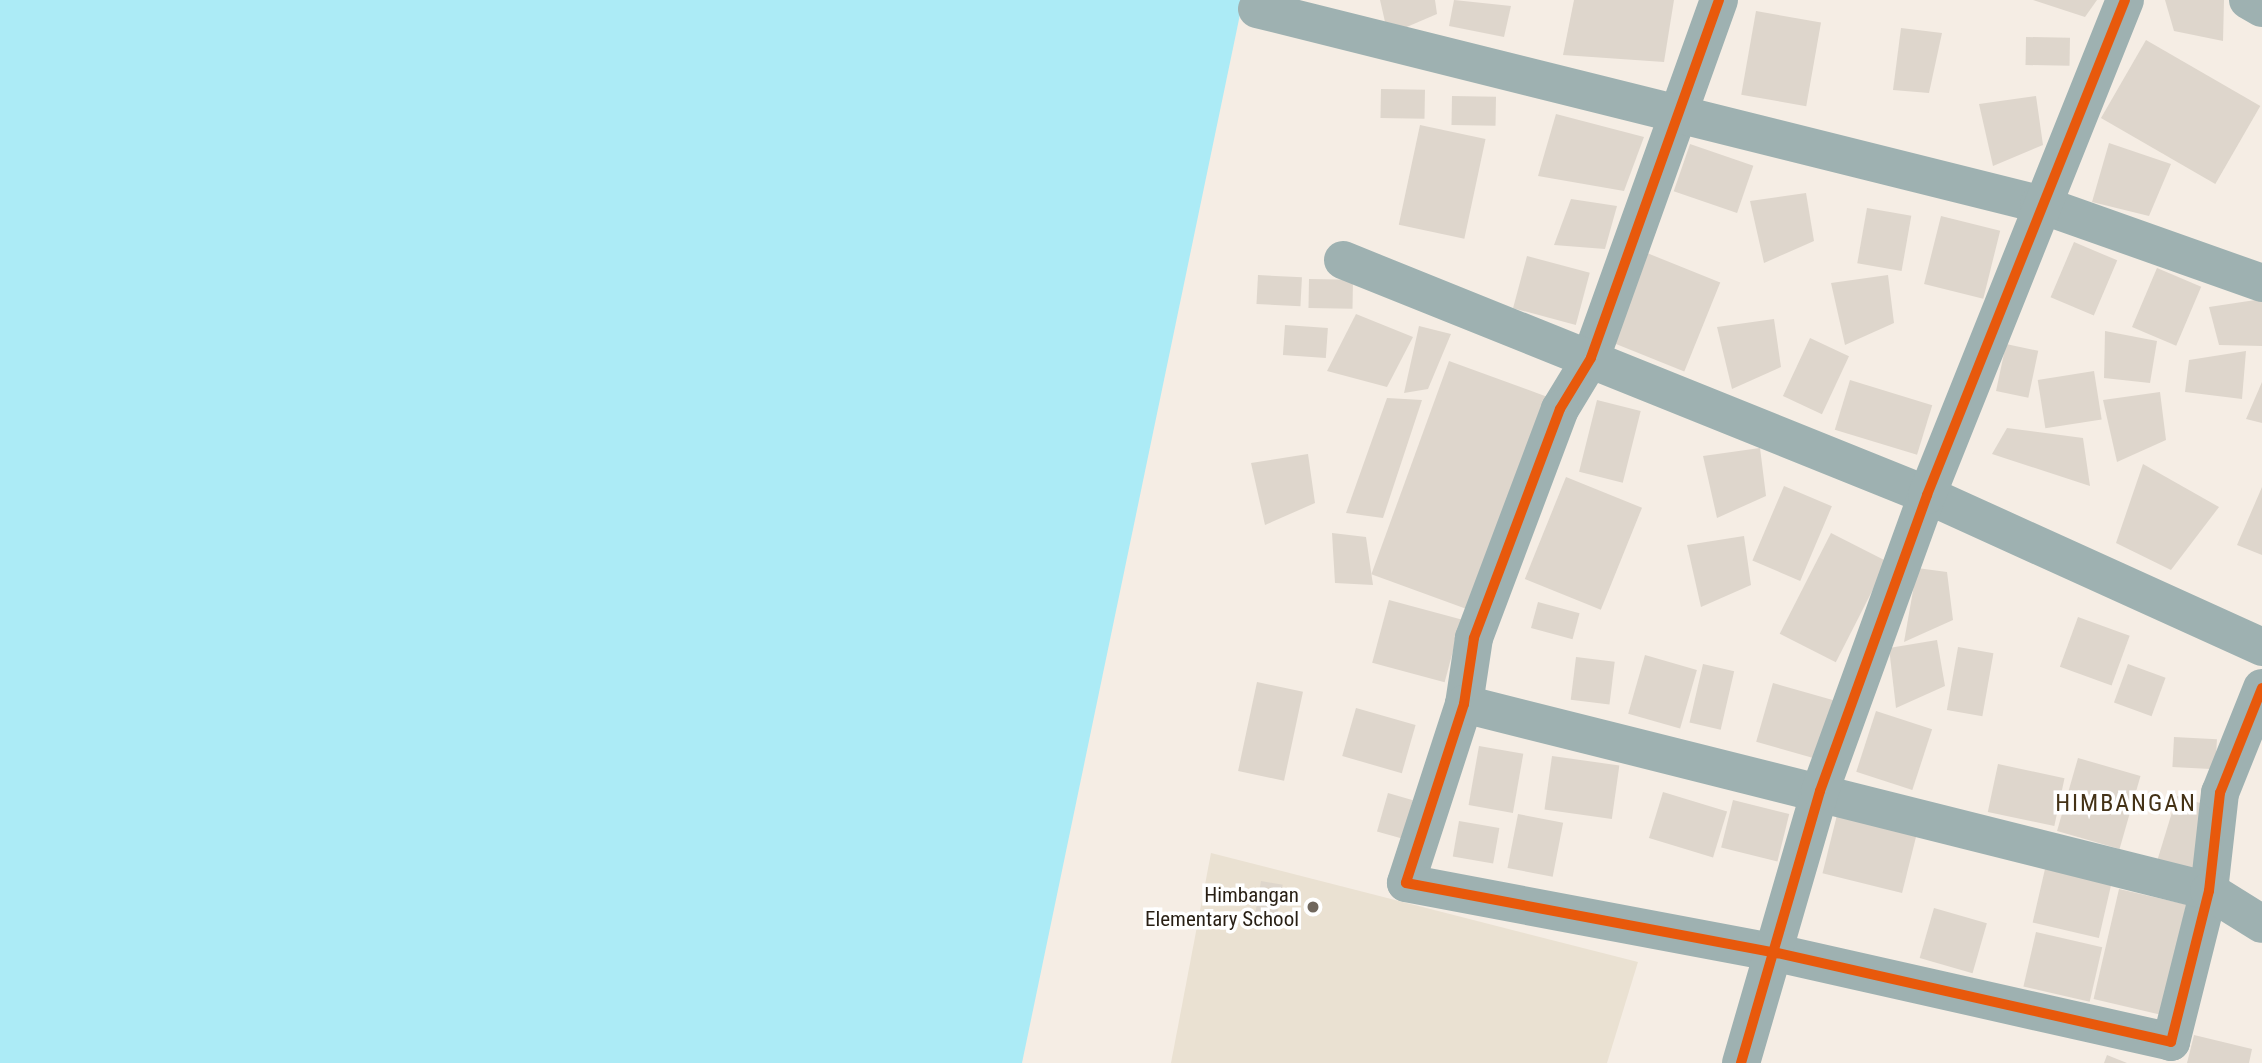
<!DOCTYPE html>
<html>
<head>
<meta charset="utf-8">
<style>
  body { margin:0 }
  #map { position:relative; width:2262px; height:1063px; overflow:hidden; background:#f5ede4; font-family:"Roboto Condensed",sans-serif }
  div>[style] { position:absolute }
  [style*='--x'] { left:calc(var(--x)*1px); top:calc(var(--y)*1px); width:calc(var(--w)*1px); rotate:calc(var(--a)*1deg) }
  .education>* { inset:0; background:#eae1d2 }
  .water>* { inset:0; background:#acebf6 }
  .building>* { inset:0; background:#ded6cc; transform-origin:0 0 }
  .street>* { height:38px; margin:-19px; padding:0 19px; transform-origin:19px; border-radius:19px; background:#9eb1b1 }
  .cycleway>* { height:10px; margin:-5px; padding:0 5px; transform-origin:5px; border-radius:5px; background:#e8590c }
  .dots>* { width:19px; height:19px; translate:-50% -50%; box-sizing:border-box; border:4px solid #fff; border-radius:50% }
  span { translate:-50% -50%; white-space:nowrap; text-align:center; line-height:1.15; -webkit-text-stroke:7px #fff; paint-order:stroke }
  .poi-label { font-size:21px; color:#281f14 }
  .right { translate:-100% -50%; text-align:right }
  .quarter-label { font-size:24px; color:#443216; letter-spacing:2px }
</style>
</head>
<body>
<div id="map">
  <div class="education">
    <i style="clip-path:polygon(1211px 853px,1638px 962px,1607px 1063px,1171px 1063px)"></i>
  </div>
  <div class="water">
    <i style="clip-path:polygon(0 0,1243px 0,1022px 1063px,0 1063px)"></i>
  </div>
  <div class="building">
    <i style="clip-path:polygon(1380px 0,1435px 0,1437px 14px,1388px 35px)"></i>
    <i style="clip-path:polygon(1454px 0,1511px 6px,1504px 37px,1449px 26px)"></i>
    <i style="clip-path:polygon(1574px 0,1674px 0,1664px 62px,1563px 55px)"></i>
    <i style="clip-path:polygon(2033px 0,2097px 0,2085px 17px)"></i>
    <i style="clip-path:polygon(2165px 0,2224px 0,2223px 41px,2174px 31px)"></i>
    <i style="left:1756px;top:11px;width:66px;height:85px;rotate:10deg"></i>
    <i style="clip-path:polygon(1901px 28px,1942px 33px,1929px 93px,1893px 90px)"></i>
    <i style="left:2026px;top:37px;width:44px;height:28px;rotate:1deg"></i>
    <i style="left:2146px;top:40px;width:132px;height:90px;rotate:30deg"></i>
    <i style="left:1381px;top:89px;width:44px;height:29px;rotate:1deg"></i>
    <i style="left:1452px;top:96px;width:44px;height:29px;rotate:1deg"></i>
    <i style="clip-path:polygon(2036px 96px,2043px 145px,1993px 166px,1979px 104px)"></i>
    <i style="clip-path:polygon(1556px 114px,1644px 137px,1624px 191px,1538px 176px)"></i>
    <i style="left:1420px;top:125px;width:67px;height:102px;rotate:12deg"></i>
    <i style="clip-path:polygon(2109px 143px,2171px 164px,2149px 216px,2092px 202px)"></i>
    <i style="left:1690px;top:144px;width:67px;height:50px;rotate:19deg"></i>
    <i style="clip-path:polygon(1806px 193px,1814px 241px,1764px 263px,1750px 201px)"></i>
    <i style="clip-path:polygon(1571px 199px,1617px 206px,1605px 249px,1554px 245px)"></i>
    <i style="left:1867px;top:208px;width:45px;height:56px;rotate:10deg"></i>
    <i style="left:1941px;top:216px;width:61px;height:70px;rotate:14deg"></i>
    <i style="left:2074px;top:242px;width:47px;height:60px;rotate:23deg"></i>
    <i style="left:1647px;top:253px;width:79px;height:96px;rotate:22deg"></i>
    <i style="left:1527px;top:256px;width:65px;height:54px;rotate:15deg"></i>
    <i style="left:2157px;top:268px;width:48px;height:64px;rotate:23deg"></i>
    <i style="left:1258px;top:275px;width:44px;height:29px;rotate:3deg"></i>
    <i style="clip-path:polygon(1888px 275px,1894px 323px,1845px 345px,1831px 283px)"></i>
    <i style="left:1309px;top:279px;width:44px;height:29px;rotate:1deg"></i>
    <i style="clip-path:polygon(2262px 299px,2262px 346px,2219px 345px,2209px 307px)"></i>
    <i style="clip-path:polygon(1356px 314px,1413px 337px,1387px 387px,1327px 371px)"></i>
    <i style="clip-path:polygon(1774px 319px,1781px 367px,1732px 389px,1717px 327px)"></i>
    <i style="left:1285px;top:325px;width:43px;height:30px;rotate:4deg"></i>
    <i style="clip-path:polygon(1419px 326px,1451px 334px,1428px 389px,1404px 393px)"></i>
    <i style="clip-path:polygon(2105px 331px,2157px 341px,2150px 383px,2104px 378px)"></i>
    <i style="left:1810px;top:338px;width:43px;height:64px;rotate:25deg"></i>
    <i style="left:2006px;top:344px;width:33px;height:48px;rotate:12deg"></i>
    <i style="clip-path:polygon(2246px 351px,2242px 399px,2185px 392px,2189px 360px)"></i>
    <i style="left:1449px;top:361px;width:105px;height:227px;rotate:20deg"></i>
    <i style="left:2094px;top:371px;width:49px;height:57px;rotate:81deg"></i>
    <i style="left:1850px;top:380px;width:86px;height:52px;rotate:17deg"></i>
    <i style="clip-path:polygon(2262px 382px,2262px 423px,2246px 419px)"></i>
    <i style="clip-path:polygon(2160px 392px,2166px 440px,2117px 462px,2103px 400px)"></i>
    <i style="clip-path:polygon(1387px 398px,1422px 400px,1383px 518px,1346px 513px)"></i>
    <i style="left:1597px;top:400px;width:45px;height:74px;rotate:14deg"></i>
    <i style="clip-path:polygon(2007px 428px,2083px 438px,2090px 486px,1992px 454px)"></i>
    <i style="clip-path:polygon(1760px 448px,1766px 496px,1717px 518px,1703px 456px)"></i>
    <i style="clip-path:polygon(1308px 454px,1315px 503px,1265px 525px,1251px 463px)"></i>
    <i style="clip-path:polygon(2143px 464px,2219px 507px,2171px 570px,2116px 543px)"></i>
    <i style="left:1566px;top:477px;width:82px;height:110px;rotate:22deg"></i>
    <i style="left:1784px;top:486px;width:52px;height:81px;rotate:23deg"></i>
    <i style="clip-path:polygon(2262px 487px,2262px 555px,2237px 545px)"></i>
    <i style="clip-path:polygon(1332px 533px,1366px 537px,1373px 585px,1335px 583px)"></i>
    <i style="left:1831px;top:533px;width:63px;height:113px;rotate:27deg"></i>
    <i style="clip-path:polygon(1744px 536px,1751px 585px,1701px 607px,1687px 545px)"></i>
    <i style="clip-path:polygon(1917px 568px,1947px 572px,1953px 620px,1904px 642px)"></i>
    <i style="left:1389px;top:600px;width:75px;height:65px;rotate:15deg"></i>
    <i style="left:1538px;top:602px;width:43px;height:27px;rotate:15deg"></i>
    <i style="left:2078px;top:617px;width:55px;height:53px;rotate:20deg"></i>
    <i style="clip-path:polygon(1937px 640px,1945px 686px,1896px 708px,1889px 648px)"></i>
    <i style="left:1958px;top:647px;width:36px;height:64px;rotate:10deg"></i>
    <i style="left:1645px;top:655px;width:54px;height:61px;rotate:16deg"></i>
    <i style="left:1576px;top:657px;width:39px;height:43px;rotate:7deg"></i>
    <i style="left:1703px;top:664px;width:32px;height:60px;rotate:13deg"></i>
    <i style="left:2128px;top:664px;width:40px;height:41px;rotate:20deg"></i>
    <i style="left:1257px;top:682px;width:47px;height:91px;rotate:12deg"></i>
    <i style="left:1773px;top:683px;width:63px;height:61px;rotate:16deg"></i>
    <i style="left:1356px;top:708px;width:62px;height:50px;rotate:16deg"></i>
    <i style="left:1876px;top:711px;width:59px;height:64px;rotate:18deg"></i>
    <i style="left:2174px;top:737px;width:43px;height:30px;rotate:3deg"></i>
    <i style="left:1479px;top:746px;width:45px;height:60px;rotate:10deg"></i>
    <i style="left:1552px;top:756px;width:68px;height:54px;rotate:8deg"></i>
    <i style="left:2078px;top:758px;width:65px;height:76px;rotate:16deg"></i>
    <i style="left:1998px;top:764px;width:68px;height:49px;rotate:12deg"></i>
    <i style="left:1663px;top:792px;width:67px;height:48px;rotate:17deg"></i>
    <i style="left:1388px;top:793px;width:26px;height:40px;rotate:16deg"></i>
    <i style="left:2177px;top:796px;width:37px;height:66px;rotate:17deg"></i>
    <i style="left:1733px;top:800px;width:58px;height:49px;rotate:14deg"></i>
    <i style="left:1518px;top:814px;width:46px;height:55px;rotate:11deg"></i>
    <i style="left:1837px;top:815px;width:82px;height:60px;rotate:14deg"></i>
    <i style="left:1459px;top:821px;width:41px;height:36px;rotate:10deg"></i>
    <i style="left:2045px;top:869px;width:68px;height:55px;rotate:13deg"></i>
    <i style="left:1261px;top:881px;width:22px;height:45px;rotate:10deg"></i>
    <i style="left:2119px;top:889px;width:69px;height:113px;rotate:13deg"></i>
    <i style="left:1934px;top:908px;width:55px;height:52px;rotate:16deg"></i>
    <i style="left:2036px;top:932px;width:68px;height:56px;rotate:13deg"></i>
    <i style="clip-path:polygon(2194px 1035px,2252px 1049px,2249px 1063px,2187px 1063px)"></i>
    <i style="clip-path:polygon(2107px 1055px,2127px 1063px,2104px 1063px)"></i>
  </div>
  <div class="street">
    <i style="--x:1719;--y:0;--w:380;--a:109.7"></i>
    <i style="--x:1591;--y:358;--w:60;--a:121.3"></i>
    <i style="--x:1560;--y:409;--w:245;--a:110.6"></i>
    <i style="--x:1474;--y:638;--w:67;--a:98.6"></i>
    <i style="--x:1464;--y:704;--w:188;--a:108"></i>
    <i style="--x:1406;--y:883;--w:378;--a:10.7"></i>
    <i style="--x:1777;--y:953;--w:404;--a:12.7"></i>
    <i style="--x:2171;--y:1042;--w:156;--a:-75.9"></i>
    <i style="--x:2209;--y:891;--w:99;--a:-83.6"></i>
    <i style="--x:2220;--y:793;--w:113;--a:-68.2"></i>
    <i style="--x:2248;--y:0;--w:16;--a:30"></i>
    <i style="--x:1257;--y:9;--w:806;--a:14"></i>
    <i style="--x:2039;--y:204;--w:237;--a:19.5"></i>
    <i style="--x:1343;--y:260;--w:630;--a:21.92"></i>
    <i style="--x:1927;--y:495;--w:368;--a:24.4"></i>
    <i style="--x:1464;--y:704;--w:768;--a:14.09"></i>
    <i style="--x:2209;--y:891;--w:62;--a:31.9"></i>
    <i style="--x:1741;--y:1063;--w:283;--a:-73.8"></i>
    <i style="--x:1820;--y:791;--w:315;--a:-70.1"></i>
    <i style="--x:1927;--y:495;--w:533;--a:-68.2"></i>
  </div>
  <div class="cycleway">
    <i style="--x:1719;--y:0;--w:380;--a:109.7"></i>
    <i style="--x:1591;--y:358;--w:60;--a:121.3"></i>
    <i style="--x:1560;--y:409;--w:245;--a:110.6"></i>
    <i style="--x:1474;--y:638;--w:67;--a:98.6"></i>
    <i style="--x:1464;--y:704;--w:188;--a:108"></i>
    <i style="--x:1406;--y:883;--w:378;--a:10.7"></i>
    <i style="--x:1777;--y:953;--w:404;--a:12.7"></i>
    <i style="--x:2171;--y:1042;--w:156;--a:-75.9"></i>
    <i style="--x:2209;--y:891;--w:99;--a:-83.6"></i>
    <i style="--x:2220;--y:793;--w:113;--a:-68.2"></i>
    <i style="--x:1741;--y:1063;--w:283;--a:-73.8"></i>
    <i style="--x:1820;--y:791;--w:315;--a:-70.1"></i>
    <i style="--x:1927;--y:495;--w:533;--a:-68.2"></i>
  </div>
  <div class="dots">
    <i style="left:1313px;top:907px;background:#70675d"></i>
  </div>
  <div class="poi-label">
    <span class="right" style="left:1299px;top:907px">Himbangan<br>Elementary School</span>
  </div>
  <div class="quarter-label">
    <span style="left:2126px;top:804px">HIMBANGAN</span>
  </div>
</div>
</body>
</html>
